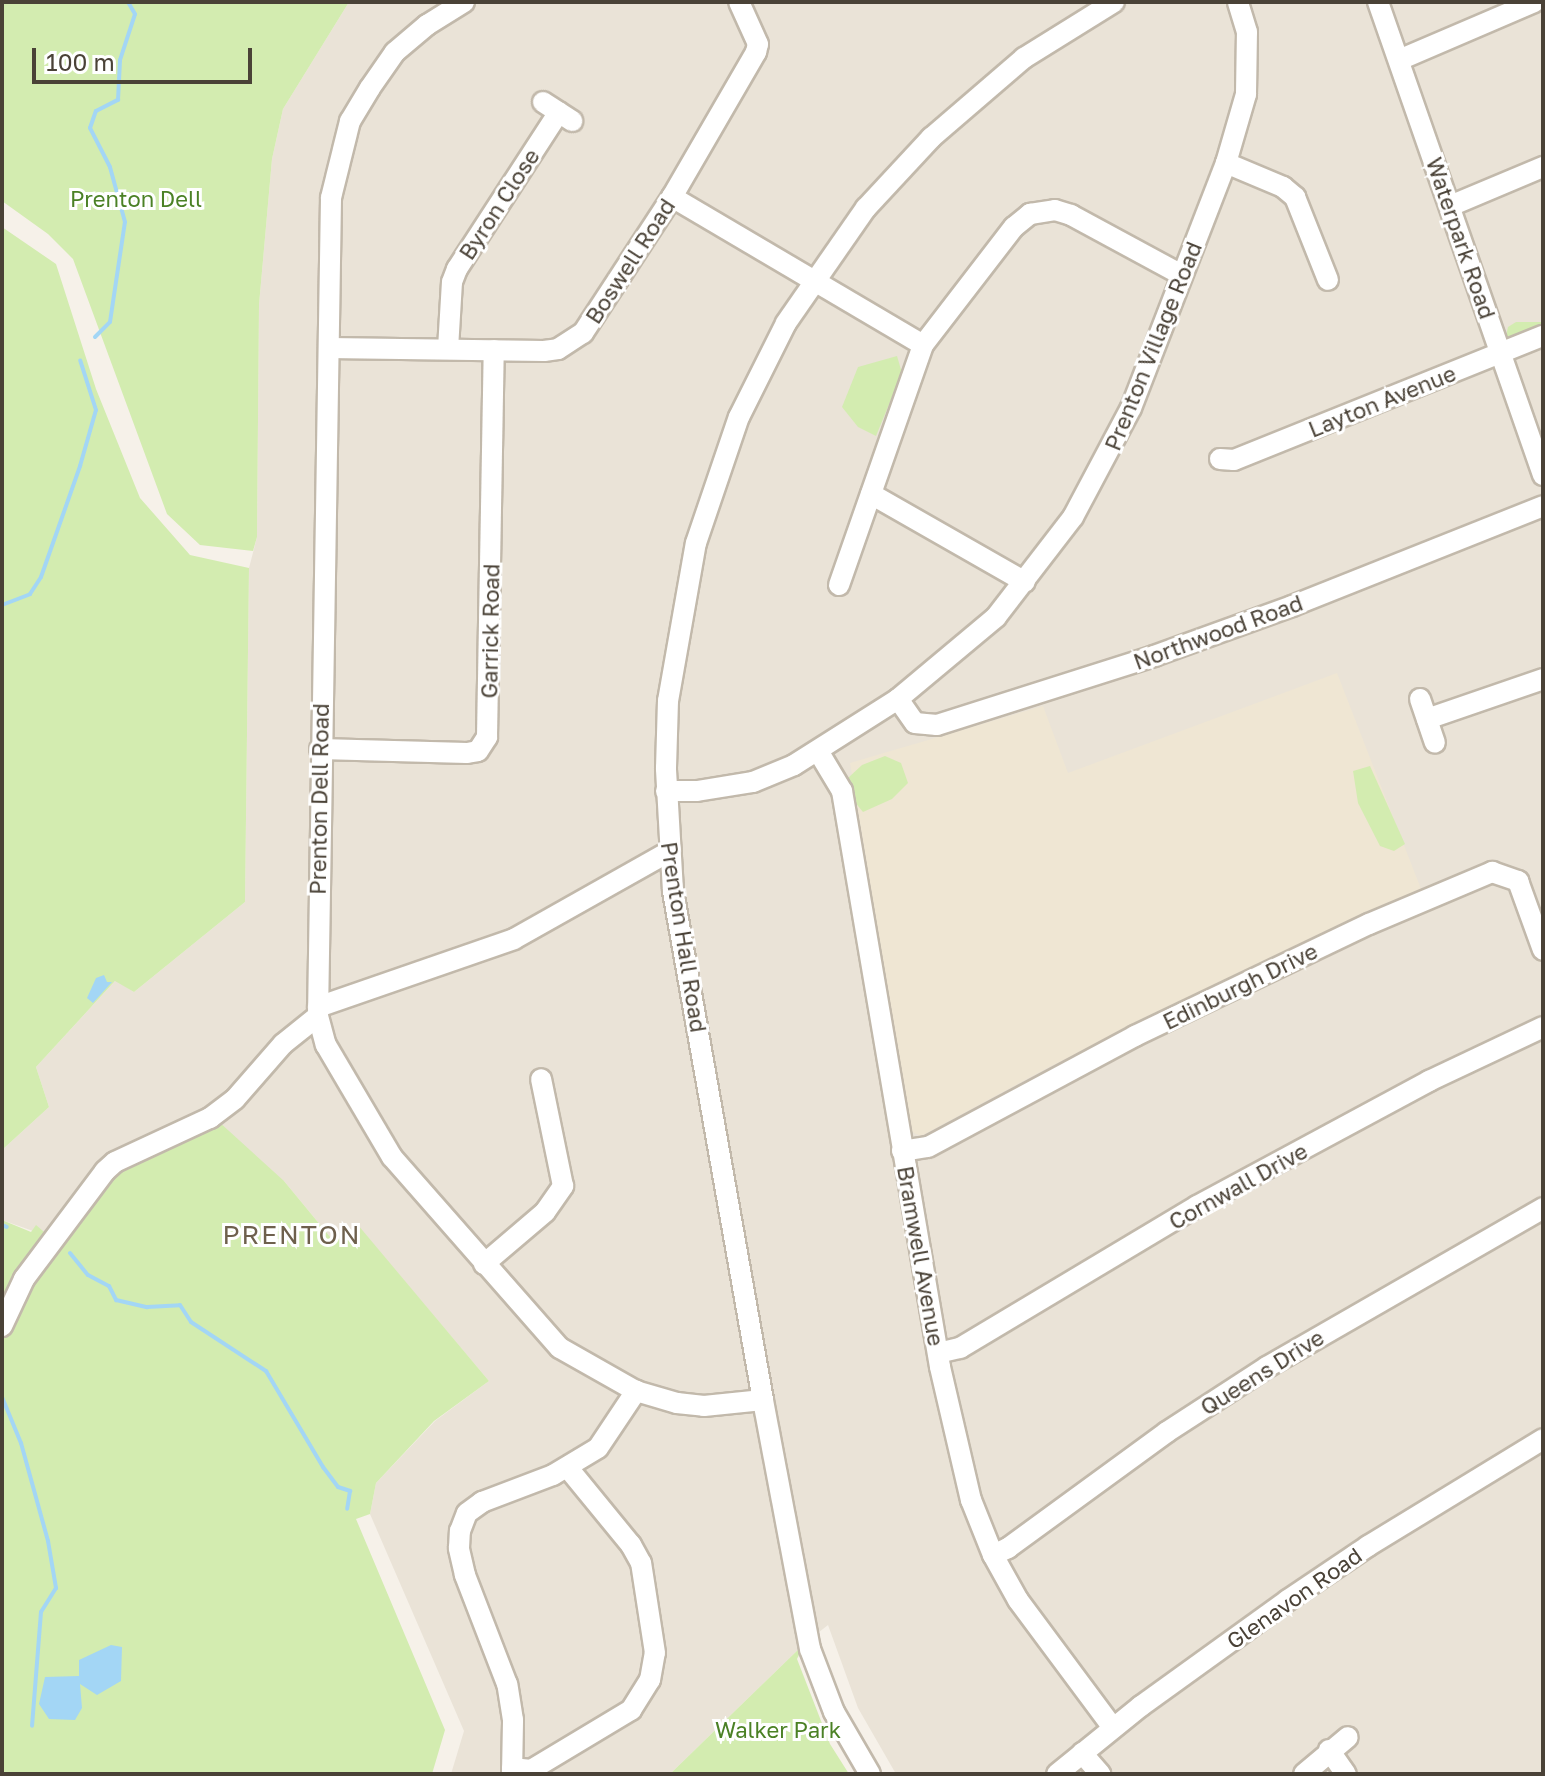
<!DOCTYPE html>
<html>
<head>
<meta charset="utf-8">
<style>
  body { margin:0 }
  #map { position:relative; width:1545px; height:1776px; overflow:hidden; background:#f6f1e9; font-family:"Golos Text",sans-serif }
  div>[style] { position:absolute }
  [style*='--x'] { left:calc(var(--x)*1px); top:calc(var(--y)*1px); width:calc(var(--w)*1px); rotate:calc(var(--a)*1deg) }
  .residential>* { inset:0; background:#eae3d7 }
  .education>* { inset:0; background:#efe6d3 }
  .green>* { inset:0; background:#d3ecb0 }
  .water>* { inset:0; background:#a3d6f5 }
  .stream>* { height:4px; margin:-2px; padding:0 2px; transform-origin:2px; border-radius:2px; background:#a3d6f5 }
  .roads { filter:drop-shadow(2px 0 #c2b9ab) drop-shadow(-2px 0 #c2b9ab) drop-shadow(0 2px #c2b9ab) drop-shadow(0 -2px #c2b9ab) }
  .minor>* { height:20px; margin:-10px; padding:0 10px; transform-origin:10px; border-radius:10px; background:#fff }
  span { translate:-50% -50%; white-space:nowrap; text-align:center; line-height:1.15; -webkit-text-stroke:6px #fff; paint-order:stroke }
  .park-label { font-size:22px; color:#4b8125 }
  .street-label { font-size:22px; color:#4a4237 }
  .quarter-label { font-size:26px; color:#6e604d; letter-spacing:2px }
  .frame { position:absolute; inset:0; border:4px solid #4a4237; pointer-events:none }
  .scale { position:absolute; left:32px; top:48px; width:220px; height:36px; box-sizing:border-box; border:4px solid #4a4237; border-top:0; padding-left:10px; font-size:24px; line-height:28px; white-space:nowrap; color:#4a4237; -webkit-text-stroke:6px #fff; paint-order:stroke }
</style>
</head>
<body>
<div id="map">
  <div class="residential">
    <i style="clip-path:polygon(349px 2px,1543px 2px,1543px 1774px,896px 1774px,858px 1708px,828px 1625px,804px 1644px,670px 1774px,451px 1774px,464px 1731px,370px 1514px,376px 1483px,435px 1421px,489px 1381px,357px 1225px,339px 1239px,331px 1238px,284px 1181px,50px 1237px,2px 1220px,2px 1150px,49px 1107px,36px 1067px,116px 980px,134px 992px,245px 902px,249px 568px,257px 537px,259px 305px,272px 159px,283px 109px)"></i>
  </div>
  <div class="education">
    <i style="clip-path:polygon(1337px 673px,1421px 889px,1051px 1066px,921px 1136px,912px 1132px,850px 763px,1043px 706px,1068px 773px)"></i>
  </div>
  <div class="green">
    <i style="clip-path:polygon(2px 2px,349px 2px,283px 109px,272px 159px,259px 305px,257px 537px,253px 551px,200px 545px,167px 514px,73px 259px,48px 234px,2px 201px)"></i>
    <i style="clip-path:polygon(2px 227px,56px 264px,96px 389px,140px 498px,190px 555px,249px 568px,245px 902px,134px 992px,115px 981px,36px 1067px,49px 1107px,2px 1150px)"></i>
    <i style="clip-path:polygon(1516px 322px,1543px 322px,1543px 344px,1535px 347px,1506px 336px,1508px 327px)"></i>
    <i style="clip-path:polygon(897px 356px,902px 373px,876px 436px,858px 427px,842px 407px,858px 367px)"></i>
    <i style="clip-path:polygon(885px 756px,901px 763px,908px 783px,892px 799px,863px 812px,853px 800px,848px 778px,862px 765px)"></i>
    <i style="clip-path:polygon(1370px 766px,1405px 844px,1394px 851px,1380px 846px,1358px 803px,1353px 771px)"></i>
    <i style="clip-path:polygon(218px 1121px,284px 1181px,331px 1238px,339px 1239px,358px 1225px,489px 1381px,434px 1421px,376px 1483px,370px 1514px,356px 1519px,445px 1730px,432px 1774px,2px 1774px,2px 1220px,31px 1232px,36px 1225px,50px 1237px,103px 1179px)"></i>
    <i style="clip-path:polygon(804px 1644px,797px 1659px,830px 1744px,849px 1774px,670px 1774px)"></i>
  </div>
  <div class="water">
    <i style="clip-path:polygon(104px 975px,107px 982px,112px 982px,93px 1003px,87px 998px,96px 978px)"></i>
    <i style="clip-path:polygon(111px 1645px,122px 1647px,121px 1681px,97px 1695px,80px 1684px,82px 1708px,75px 1720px,49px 1719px,39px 1704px,45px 1677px,79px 1676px,79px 1660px)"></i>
  </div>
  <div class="stream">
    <i style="--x:95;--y:337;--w:21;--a:-45"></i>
    <i style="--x:110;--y:322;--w:101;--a:-81.5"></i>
    <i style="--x:125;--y:222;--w:57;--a:-105.3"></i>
    <i style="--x:110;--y:167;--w:44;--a:-117.1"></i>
    <i style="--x:90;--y:128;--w:18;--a:-71"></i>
    <i style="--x:96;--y:111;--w:25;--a:-27"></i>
    <i style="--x:118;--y:100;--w:40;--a:-87.1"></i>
    <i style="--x:120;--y:60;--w:48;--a:-71.9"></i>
    <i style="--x:135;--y:14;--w:14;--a:-120"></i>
    <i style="--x:2;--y:605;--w:30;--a:-21"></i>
    <i style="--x:30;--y:594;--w:20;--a:-57"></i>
    <i style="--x:41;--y:577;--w:118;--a:-70.6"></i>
    <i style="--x:80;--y:466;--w:58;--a:-74.1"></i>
    <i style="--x:96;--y:410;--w:52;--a:-107.7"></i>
    <i style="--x:2;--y:1225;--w:5;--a:22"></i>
    <i style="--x:70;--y:1253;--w:28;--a:51"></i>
    <i style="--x:88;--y:1275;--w:24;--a:28"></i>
    <i style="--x:109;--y:1286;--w:16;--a:63"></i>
    <i style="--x:116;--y:1300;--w:32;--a:13"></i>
    <i style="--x:147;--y:1307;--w:33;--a:-3"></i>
    <i style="--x:180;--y:1305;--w:20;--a:57"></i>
    <i style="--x:191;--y:1322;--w:90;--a:33.2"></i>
    <i style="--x:266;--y:1371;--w:112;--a:59.3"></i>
    <i style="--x:323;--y:1467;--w:25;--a:53"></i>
    <i style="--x:338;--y:1487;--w:13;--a:18"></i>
    <i style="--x:350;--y:1491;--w:18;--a:99"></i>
    <i style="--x:2;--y:1397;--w:50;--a:67.6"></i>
    <i style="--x:21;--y:1443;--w:102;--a:74.6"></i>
    <i style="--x:48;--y:1541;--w:48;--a:80.3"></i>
    <i style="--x:56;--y:1588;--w:28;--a:122"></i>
    <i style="--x:41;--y:1612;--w:114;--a:94.5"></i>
  </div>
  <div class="roads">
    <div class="minor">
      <i style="--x:464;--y:2;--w:44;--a:148.1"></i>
      <i style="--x:427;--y:25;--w:42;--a:139.8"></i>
      <i style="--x:395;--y:52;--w:44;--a:124.8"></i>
      <i style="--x:370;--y:88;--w:39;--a:121"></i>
      <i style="--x:350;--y:121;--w:79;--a:103.9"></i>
      <i style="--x:331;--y:198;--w:818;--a:90.91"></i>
      <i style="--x:318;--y:1016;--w:30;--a:75"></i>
      <i style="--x:326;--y:1045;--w:130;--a:59.5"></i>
      <i style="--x:392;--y:1157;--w:254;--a:48.7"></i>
      <i style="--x:560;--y:1348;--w:87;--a:29.5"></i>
      <i style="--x:636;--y:1391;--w:43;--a:16.3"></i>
      <i style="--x:677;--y:1403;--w:27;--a:6"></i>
      <i style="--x:704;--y:1406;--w:59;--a:-5.8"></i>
      <i style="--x:1378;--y:2;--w:501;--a:70.77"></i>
      <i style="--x:1399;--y:60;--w:147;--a:-23.2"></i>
      <i style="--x:543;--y:102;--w:35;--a:33"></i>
      <i style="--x:1226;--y:163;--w:62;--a:22.8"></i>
      <i style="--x:1283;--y:187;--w:16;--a:40"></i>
      <i style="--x:1295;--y:197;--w:89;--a:68.3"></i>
      <i style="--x:672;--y:197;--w:291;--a:30.5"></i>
      <i style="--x:1450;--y:206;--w:101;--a:-22.8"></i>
      <i style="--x:329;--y:348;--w:215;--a:0.8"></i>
      <i style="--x:544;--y:351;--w:14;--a:-8"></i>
      <i style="--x:558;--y:349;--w:30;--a:-33"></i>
      <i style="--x:583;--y:333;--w:163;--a:-56.8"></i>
      <i style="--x:672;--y:197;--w:168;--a:-59.9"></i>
      <i style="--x:756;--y:52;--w:8;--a:-76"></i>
      <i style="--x:758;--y:44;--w:46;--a:-114.3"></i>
      <i style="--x:448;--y:349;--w:67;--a:-86.6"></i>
      <i style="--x:452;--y:282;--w:14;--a:-69"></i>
      <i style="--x:457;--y:269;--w:187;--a:-57"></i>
      <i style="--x:1220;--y:459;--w:14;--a:4"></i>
      <i style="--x:1234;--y:460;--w:333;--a:-21.9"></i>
      <i style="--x:871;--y:494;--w:177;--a:29.7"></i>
      <i style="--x:839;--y:585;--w:254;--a:-70.7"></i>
      <i style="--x:923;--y:345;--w:149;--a:-52.4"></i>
      <i style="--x:1014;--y:227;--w:21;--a:-39"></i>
      <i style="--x:1030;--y:214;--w:25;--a:-9"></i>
      <i style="--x:1055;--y:210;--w:17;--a:17"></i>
      <i style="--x:1071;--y:215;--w:126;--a:28.4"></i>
      <i style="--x:898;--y:699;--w:29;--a:55"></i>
      <i style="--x:915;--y:723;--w:22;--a:5"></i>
      <i style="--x:937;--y:725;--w:228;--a:-17.6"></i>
      <i style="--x:1154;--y:656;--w:147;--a:-19.9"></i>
      <i style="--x:1292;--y:606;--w:270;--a:-21.7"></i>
      <i style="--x:1420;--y:699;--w:46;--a:71.2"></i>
      <i style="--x:1427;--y:719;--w:123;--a:-19"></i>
      <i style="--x:320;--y:749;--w:147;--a:1.6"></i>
      <i style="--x:467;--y:753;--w:11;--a:-10"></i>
      <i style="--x:478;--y:751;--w:17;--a:-57"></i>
      <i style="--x:487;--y:737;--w:387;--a:-89"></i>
      <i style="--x:818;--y:751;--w:47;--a:59"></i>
      <i style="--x:842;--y:791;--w:584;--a:80.34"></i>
      <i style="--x:940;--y:1367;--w:137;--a:76.9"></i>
      <i style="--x:971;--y:1500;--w:59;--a:68.2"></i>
      <i style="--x:993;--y:1555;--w:51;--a:60.9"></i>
      <i style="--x:1018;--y:1600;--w:159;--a:53.4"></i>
      <i style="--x:666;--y:791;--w:31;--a:0"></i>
      <i style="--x:697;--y:791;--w:57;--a:-9.1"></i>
      <i style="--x:753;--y:782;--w:44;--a:-22.5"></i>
      <i style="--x:794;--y:765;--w:123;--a:-32.4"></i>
      <i style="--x:898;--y:699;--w:128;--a:-39.9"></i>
      <i style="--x:996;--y:617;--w:126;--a:-52.4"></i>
      <i style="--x:1073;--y:517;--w:123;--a:-62"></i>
      <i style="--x:1131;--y:408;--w:263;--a:-68.8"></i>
      <i style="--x:1226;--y:163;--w:72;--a:-73.8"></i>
      <i style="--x:1246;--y:94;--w:62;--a:-89.1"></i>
      <i style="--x:1247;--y:32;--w:31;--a:-107"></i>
      <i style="--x:318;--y:1007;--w:207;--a:-19.1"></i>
      <i style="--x:514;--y:939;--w:179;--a:-29.4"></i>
      <i style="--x:902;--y:1151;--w:26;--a:-9"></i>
      <i style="--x:928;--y:1147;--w:235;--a:-28.2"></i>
      <i style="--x:1135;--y:1036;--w:259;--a:-25.6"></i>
      <i style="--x:1369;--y:924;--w:134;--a:-22.9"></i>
      <i style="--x:1492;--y:872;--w:28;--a:19"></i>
      <i style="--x:1518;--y:881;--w:73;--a:70.1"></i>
      <i style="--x:484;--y:1264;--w:80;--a:-40.4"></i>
      <i style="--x:545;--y:1212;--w:32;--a:-55"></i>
      <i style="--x:563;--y:1186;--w:109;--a:-101.6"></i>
      <i style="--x:2;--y:1326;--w:52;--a:-64.9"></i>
      <i style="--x:24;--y:1279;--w:135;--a:-53.1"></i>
      <i style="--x:105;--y:1171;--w:13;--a:-42"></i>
      <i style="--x:115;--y:1162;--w:105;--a:-24.9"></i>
      <i style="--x:210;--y:1118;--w:31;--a:-37"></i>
      <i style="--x:235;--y:1099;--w:73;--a:-48.9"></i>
      <i style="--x:283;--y:1044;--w:45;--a:-38.7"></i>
      <i style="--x:938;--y:1353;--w:23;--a:-13"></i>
      <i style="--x:960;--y:1348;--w:276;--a:-30.9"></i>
      <i style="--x:1197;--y:1206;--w:264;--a:-28.3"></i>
      <i style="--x:1429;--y:1081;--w:126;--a:-25.3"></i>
      <i style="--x:993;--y:1555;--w:17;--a:-25"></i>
      <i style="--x:1008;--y:1548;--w:197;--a:-36.1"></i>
      <i style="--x:1167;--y:1432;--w:119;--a:-33"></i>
      <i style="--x:1267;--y:1367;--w:319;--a:-29.9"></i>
      <i style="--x:1329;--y:1750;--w:29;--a:55"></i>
      <i style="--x:1082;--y:1753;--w:28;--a:49"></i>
      <i style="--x:512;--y:1768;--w:19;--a:6"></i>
      <i style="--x:531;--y:1770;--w:117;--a:-31"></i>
      <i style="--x:631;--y:1710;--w:36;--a:-58"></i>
      <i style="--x:650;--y:1680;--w:27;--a:-80"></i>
      <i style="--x:655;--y:1653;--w:91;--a:-98.8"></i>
      <i style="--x:641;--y:1563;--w:21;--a:-119"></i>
      <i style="--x:631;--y:1545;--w:99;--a:-129.3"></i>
      <i style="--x:512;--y:1774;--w:54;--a:-88.9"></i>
      <i style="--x:513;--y:1720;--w:36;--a:-99"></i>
      <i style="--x:507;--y:1684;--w:117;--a:-111.1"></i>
      <i style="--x:465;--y:1575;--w:28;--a:-103"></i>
      <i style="--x:459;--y:1548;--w:17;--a:-87"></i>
      <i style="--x:460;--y:1531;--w:19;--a:-69"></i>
      <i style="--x:467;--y:1513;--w:19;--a:-36"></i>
      <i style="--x:482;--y:1502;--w:76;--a:-20.8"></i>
      <i style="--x:553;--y:1475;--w:52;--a:-31"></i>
      <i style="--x:598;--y:1448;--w:69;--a:-56.3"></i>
      <i style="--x:870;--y:1774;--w:72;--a:-120.1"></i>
      <i style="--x:834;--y:1712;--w:67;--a:-110.9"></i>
      <i style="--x:810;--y:1649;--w:253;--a:-100.7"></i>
      <i style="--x:763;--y:1400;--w:517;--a:-100.03"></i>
      <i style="--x:673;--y:891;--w:123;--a:-93.3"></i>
      <i style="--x:666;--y:768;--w:67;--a:-88.3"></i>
      <i style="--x:668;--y:701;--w:160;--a:-80"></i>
      <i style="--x:696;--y:543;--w:133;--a:-71.2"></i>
      <i style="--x:739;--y:417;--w:105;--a:-63.4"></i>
      <i style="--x:786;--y:323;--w:140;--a:-55.2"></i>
      <i style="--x:866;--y:208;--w:96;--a:-47.1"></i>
      <i style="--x:931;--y:138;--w:123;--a:-40.7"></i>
      <i style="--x:1024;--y:58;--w:106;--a:-31.9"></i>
      <i style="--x:1057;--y:1774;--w:108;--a:-39"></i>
      <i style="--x:1141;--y:1706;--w:181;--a:-35.8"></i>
      <i style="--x:1288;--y:1600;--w:97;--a:-34"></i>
      <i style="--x:1368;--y:1546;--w:205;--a:-31.4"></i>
      <i style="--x:1304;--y:1774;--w:57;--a:-40.1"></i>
    </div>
  </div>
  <div class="park-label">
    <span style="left:136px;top:199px">Prenton Dell</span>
    <span style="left:778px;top:1730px">Walker Park</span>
  </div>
  <div class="street-label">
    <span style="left:499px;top:204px;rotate:-57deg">Byron Close</span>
    <span style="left:1461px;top:238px;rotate:71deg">Waterpark Road</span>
    <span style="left:630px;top:261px;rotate:-57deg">Boswell Road</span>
    <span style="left:1153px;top:346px;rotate:-68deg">Prenton Village Road</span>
    <span style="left:1382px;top:401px;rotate:-22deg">Layton Avenue</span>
    <span style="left:490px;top:631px;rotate:-89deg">Garrick Road</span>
    <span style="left:1218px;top:632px;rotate:-20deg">Northwood Road</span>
    <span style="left:319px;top:799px;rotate:-89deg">Prenton Dell Road</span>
    <span style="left:684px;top:937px;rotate:81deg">Prenton Hall Road</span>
    <span style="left:1240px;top:986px;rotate:-26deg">Edinburgh Drive</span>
    <span style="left:1238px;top:1186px;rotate:-29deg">Cornwall Drive</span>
    <span style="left:921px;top:1256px;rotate:80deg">Bramwell Avenue</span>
    <span style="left:1262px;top:1372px;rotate:-32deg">Queens Drive</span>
    <span style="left:1294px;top:1598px;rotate:-35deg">Glenavon Road</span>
  </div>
  <div class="quarter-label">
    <span style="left:292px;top:1235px">PRENTON</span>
  </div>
  <div class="frame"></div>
  <div class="scale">100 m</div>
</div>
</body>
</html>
